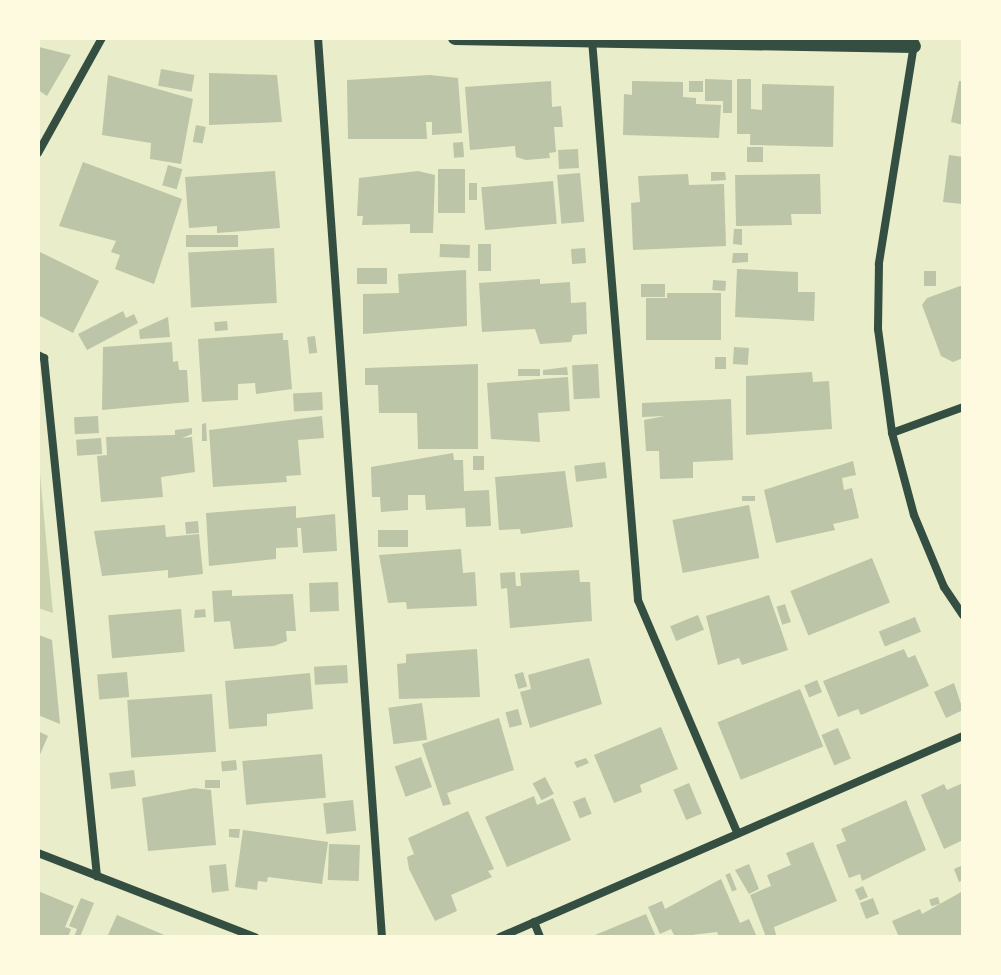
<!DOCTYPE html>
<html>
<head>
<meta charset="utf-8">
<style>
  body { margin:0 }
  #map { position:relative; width:1001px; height:975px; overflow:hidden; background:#e9edc9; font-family:"PT Sans Narrow",sans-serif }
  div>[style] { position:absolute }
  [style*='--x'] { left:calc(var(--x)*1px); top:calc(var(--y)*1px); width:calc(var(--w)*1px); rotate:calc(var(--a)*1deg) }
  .green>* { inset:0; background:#cad2ad }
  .building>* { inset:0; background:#bcc5a7; transform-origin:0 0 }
  .minor>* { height:8px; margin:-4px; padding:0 4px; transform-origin:4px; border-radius:4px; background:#344e41 }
  .tertiary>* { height:14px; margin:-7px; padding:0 7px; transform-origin:7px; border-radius:7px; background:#344e41 }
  span { translate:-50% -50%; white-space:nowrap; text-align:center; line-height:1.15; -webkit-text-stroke:6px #fefae0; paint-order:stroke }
  .frame { position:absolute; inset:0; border:40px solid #fefae0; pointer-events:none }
</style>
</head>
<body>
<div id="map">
  <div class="green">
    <i style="clip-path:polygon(38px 453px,53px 613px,38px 608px)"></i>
  </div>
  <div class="building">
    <i style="clip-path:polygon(39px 47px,71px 55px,47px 96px,38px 90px)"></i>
    <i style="left:161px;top:69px;width:34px;height:17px;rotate:10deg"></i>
    <i style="clip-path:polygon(209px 73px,277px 75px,282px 122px,209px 125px)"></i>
    <i style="clip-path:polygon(108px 75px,193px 99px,181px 164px,150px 159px,151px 143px,102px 135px)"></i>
    <i style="clip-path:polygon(430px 75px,458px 78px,462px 133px,432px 135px,432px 122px,426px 122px,427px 139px,348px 139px,347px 80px)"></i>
    <i style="clip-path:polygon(705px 79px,732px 80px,732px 113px,723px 113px,723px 101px,705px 101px)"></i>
    <i style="left:737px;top:79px;width:14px;height:55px"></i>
    <i style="clip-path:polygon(551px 81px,552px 107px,561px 106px,563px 127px,554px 127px,556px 152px,549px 153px,550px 158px,526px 160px,516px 157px,515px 146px,470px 150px,465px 87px)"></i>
    <i style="clip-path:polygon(632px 81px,683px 82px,683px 97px,696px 98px,696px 104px,721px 105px,719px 138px,623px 135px,624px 94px,632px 95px)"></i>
    <i style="left:689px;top:81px;width:14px;height:11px"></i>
    <i style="clip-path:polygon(959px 81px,963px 81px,963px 125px,951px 122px)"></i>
    <i style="clip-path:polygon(762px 84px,834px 86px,833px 147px,750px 145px,751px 109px,762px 110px)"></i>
    <i style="left:196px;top:125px;width:10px;height:17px;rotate:11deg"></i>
    <i style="left:463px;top:142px;width:15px;height:10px;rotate:86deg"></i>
    <i style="left:763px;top:147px;width:15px;height:16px;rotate:90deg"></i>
    <i style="left:578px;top:149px;width:19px;height:20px;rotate:87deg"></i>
    <i style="clip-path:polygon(949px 155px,963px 157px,963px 204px,943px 202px)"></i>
    <i style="clip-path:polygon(83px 162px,182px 199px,154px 284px,115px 269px,120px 255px,111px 252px,116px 241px,59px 226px)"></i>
    <i style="left:168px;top:165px;width:15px;height:21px;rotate:16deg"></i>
    <i style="left:438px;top:169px;width:27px;height:44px"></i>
    <i style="clip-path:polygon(275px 171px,280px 228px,217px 233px,217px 226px,189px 228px,185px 177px)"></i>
    <i style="clip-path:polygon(418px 171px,435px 175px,433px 233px,410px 233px,410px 224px,362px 225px,363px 216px,357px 216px,359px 178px)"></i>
    <i style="clip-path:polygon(711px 172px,725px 172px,726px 180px,711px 181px)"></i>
    <i style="left:580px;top:173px;width:49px;height:23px;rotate:85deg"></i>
    <i style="clip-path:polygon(688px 174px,689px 185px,724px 184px,726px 246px,633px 250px,631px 203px,640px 202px,638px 176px)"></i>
    <i style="clip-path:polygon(820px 174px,821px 214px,791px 214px,792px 225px,736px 226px,735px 175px)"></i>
    <i style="left:553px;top:181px;width:43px;height:72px;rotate:85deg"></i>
    <i style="left:469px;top:183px;width:8px;height:17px"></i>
    <i style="clip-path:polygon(734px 229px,742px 229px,742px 245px,733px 244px)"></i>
    <i style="left:238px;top:235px;width:12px;height:52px;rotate:90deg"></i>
    <i style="left:440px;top:244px;width:30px;height:13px;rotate:2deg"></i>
    <i style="left:478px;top:244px;width:13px;height:27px"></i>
    <i style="left:274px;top:248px;width:55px;height:86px;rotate:87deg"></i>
    <i style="left:585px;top:248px;width:15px;height:14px;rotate:86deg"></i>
    <i style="clip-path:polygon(38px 251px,99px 281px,73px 333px,38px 315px)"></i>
    <i style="clip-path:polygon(733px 253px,748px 253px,748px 262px,732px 263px)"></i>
    <i style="left:357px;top:268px;width:30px;height:16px"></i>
    <i style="clip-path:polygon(737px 269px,798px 272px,798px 292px,815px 292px,814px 321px,735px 317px)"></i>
    <i style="clip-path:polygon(466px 270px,467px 326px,363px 334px,363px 294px,399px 293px,398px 274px)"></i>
    <i style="left:924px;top:271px;width:12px;height:15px"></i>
    <i style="clip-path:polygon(540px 279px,540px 284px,570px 282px,571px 303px,586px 302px,587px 334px,573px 335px,571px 342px,540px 344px,535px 329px,482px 332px,479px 283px)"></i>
    <i style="left:713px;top:280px;width:13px;height:10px;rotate:4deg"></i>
    <i style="left:641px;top:284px;width:24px;height:13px"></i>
    <i style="clip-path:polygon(963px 285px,963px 358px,953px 362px,941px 356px,922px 305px,927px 298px)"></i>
    <i style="clip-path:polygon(667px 293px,721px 293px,721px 340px,646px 340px,646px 298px,667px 298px)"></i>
    <i style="clip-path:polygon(123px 311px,126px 318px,134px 314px,138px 323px,87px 350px,78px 334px)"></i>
    <i style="clip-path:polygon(168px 317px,170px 337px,140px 339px,139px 330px)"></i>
    <i style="left:227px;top:321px;width:9px;height:13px;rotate:84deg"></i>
    <i style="clip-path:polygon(283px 333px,283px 340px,288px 340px,292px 389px,256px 394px,255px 383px,238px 384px,238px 400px,202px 402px,198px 339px)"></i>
    <i style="left:315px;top:336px;width:17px;height:8px;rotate:83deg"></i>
    <i style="clip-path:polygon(172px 342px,173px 362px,178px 361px,179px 370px,187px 370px,189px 402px,102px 410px,103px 347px)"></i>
    <i style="left:734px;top:347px;width:15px;height:17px;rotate:4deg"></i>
    <i style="left:715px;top:357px;width:11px;height:12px"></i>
    <i style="clip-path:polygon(478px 364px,478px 449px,418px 449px,417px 413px,379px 413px,378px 385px,365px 385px,365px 368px)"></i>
    <i style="left:598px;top:364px;width:34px;height:26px;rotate:87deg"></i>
    <i style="clip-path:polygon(567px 367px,568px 375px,543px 375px,543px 370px)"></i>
    <i style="left:540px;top:369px;width:7px;height:22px;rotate:90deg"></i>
    <i style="clip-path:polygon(812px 372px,813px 382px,829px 381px,832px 429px,746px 435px,746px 376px)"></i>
    <i style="clip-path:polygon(568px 377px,570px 411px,538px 413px,540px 442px,491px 439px,487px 383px)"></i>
    <i style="left:322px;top:392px;width:18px;height:29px;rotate:87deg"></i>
    <i style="clip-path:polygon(731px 399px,733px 460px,693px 462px,693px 478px,660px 479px,659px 451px,646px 451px,644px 420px,665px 416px,642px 417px,642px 403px)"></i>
    <i style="left:98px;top:416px;width:17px;height:24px;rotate:87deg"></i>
    <i style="clip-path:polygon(322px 416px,324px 438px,298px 440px,301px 475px,286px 476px,287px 482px,213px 487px,209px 430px)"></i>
    <i style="clip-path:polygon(206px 423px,207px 441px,202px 441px,202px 424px)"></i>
    <i style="clip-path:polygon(192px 428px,192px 434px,182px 438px,192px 437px,195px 472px,161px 477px,163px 497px,101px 502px,97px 456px,107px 455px,106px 437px,175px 435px,175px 430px)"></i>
    <i style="left:101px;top:438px;width:16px;height:25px;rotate:86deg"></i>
    <i style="clip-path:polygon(453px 453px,454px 460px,463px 460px,464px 491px,489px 490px,491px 526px,466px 527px,465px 508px,426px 510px,425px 495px,408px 495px,408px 510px,381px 512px,380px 497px,372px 497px,371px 467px)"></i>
    <i style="left:484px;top:456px;width:14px;height:11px;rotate:90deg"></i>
    <i style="clip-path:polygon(853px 461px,856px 475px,842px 478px,844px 490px,852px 488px,859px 518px,833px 524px,835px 530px,776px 543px,764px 490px)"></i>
    <i style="left:605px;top:462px;width:16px;height:31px;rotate:83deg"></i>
    <i style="clip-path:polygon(565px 471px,573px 527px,521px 534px,520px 529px,499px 530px,495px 477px)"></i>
    <i style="left:755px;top:496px;width:5px;height:13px;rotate:90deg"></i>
    <i style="left:749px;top:505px;width:54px;height:78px;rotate:79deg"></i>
    <i style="clip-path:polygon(296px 506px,296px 518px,335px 514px,337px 551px,303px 553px,301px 528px,297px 528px,298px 547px,276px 548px,276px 559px,209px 566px,206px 513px)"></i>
    <i style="left:198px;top:521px;width:12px;height:13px;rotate:85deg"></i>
    <i style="clip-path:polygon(165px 525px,166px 537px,199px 534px,203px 574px,168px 578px,168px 570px,102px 576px,94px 531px)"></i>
    <i style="left:408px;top:530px;width:17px;height:30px;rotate:90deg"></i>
    <i style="clip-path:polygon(461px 549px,463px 573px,475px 572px,477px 606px,407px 609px,406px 602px,388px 603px,379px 555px)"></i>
    <i style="left:872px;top:558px;width:48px;height:88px;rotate:68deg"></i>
    <i style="clip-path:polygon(579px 570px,580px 582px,590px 582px,592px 621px,510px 628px,507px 588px,501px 589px,500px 573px,515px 572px,516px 586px,521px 586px,520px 573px)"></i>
    <i style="left:338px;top:582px;width:29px;height:29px;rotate:88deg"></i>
    <i style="clip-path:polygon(232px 590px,232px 596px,293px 594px,296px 631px,286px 631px,287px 641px,274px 646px,234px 649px,230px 621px,214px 622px,212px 591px)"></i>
    <i style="clip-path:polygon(769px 595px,788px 650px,742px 665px,739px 658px,718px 665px,706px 616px)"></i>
    <i style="left:785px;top:604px;width:19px;height:9px;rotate:72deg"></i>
    <i style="left:181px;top:609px;width:43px;height:73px;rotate:85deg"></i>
    <i style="clip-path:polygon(205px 609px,206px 617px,194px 618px,195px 610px)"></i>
    <i style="left:698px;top:615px;width:16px;height:30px;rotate:68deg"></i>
    <i style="left:915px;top:617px;width:16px;height:39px;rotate:68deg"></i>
    <i style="clip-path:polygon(39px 635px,52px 640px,60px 724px,38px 715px)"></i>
    <i style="clip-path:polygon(477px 649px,480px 697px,399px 699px,397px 664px,406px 663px,406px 654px)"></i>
    <i style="clip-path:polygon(904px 649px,908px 658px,915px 655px,929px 686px,861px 715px,858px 709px,838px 717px,823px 681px)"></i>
    <i style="clip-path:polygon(589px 658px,602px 704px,530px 728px,520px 692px,531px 689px,528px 675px)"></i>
    <i style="left:347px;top:665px;width:18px;height:33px;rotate:87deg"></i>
    <i style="left:127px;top:672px;width:25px;height:30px;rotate:85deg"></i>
    <i style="left:523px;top:672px;width:15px;height:9px;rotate:74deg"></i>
    <i style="clip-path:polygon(310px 673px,313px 709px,267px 714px,267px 726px,229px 729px,225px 681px)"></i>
    <i style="left:817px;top:680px;width:13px;height:14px;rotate:67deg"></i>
    <i style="clip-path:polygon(954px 683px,963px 710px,946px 718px,934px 692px)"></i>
    <i style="left:800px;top:689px;width:62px;height:89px;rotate:68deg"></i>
    <i style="left:212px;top:694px;width:58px;height:85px;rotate:86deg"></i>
    <i style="left:422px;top:703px;width:37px;height:34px;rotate:82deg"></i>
    <i style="left:518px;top:709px;width:16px;height:13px;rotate:75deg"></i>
    <i style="clip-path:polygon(499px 718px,514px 770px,447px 793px,451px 804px,443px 806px,422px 744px)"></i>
    <i style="clip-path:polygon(661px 727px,678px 769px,640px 785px,642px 792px,614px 803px,594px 755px)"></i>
    <i style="left:838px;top:728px;width:33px;height:18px;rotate:67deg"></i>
    <i style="clip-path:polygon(38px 731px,48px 736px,38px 759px)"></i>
    <i style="left:322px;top:754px;width:44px;height:80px;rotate:85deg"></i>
    <i style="left:421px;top:757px;width:32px;height:28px;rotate:70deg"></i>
    <i style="clip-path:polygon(586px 758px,589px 763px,577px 768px,574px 762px)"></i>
    <i style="left:236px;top:760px;width:10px;height:15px;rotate:84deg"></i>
    <i style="left:134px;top:770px;width:16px;height:25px;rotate:83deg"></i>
    <i style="left:545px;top:777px;width:19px;height:14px;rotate:62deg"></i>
    <i style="left:220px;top:780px;width:8px;height:15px;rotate:90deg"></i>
    <i style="left:689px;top:783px;width:33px;height:17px;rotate:67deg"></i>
    <i style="clip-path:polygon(963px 783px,963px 840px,944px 849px,921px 795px,944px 784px,947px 790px)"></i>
    <i style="clip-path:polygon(194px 788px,211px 790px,216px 845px,148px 851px,142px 798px)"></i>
    <i style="clip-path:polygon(534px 796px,537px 805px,553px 798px,571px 840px,507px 867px,485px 817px)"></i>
    <i style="left:585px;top:797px;width:18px;height:13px;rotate:68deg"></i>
    <i style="left:353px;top:800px;width:31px;height:30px;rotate:84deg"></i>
    <i style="clip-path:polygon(906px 800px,926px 850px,862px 881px,860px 874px,849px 878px,836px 845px,846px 841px,841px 829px)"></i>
    <i style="clip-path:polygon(468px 811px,494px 869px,488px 871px,492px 877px,451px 895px,457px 911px,435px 921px,409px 869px,407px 857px,414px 854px,408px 838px)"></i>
    <i style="clip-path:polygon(229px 829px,240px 829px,239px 838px,229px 837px)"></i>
    <i style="clip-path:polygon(243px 830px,328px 842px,322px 884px,268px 877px,267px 882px,258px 881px,257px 890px,235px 887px)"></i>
    <i style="clip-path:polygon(813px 842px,837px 901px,774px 927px,776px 935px,766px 937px,750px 895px,771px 886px,767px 875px,791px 865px,786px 853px)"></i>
    <i style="left:329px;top:844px;width:31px;height:36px;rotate:2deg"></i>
    <i style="left:226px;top:864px;width:27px;height:17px;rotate:84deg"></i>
    <i style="clip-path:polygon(749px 864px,759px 889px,749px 894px,735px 870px)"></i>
    <i style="clip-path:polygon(963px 865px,963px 880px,959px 882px,954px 869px)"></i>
    <i style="left:730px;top:873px;width:18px;height:5px;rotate:68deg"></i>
    <i style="clip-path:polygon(721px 879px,740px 923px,749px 919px,757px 937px,719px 937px,717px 932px,675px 937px,671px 929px,660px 934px,648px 907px,662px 901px,665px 909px)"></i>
    <i style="left:863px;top:886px;width:12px;height:9px;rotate:66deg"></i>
    <i style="clip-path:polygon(38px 891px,74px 906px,65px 927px,71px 929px,68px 937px,38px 937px)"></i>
    <i style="clip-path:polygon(963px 891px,963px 937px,899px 937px,892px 921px,920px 909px,922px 914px)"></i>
    <i style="left:938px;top:897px;width:7px;height:9px;rotate:74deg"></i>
    <i style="clip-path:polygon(81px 898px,94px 903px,80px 937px,74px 937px,77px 929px,69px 926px)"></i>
    <i style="left:873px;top:898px;width:17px;height:14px;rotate:69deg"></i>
    <i style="clip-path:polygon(646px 914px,656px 937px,590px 937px)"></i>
    <i style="clip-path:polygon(117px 915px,169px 937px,107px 937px)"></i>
  </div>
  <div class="minor">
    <i style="--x:318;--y:38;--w:901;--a:85.93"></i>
    <i style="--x:915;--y:38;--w:229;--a:99.1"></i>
    <i style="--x:879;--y:264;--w:65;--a:90.9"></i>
    <i style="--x:878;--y:329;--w:105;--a:82.3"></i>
    <i style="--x:892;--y:433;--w:85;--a:75"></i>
    <i style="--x:914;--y:515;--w:78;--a:67.4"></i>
    <i style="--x:944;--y:587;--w:34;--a:56"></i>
    <i style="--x:592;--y:40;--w:562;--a:85.3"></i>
    <i style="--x:638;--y:600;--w:254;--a:66.9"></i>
    <i style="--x:38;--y:153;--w:132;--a:-60.9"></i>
    <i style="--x:38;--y:355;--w:7;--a:27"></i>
    <i style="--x:44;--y:358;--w:521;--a:84.16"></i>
    <i style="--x:892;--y:433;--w:76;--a:-20.1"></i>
    <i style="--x:38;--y:853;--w:233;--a:21.2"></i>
    <i style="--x:534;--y:922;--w:16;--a:68"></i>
    <i style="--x:500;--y:937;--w:505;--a:-23.47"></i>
  </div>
  <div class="tertiary">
    <i style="--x:455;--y:38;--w:459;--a:1"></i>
  </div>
  <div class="frame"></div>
</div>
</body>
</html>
